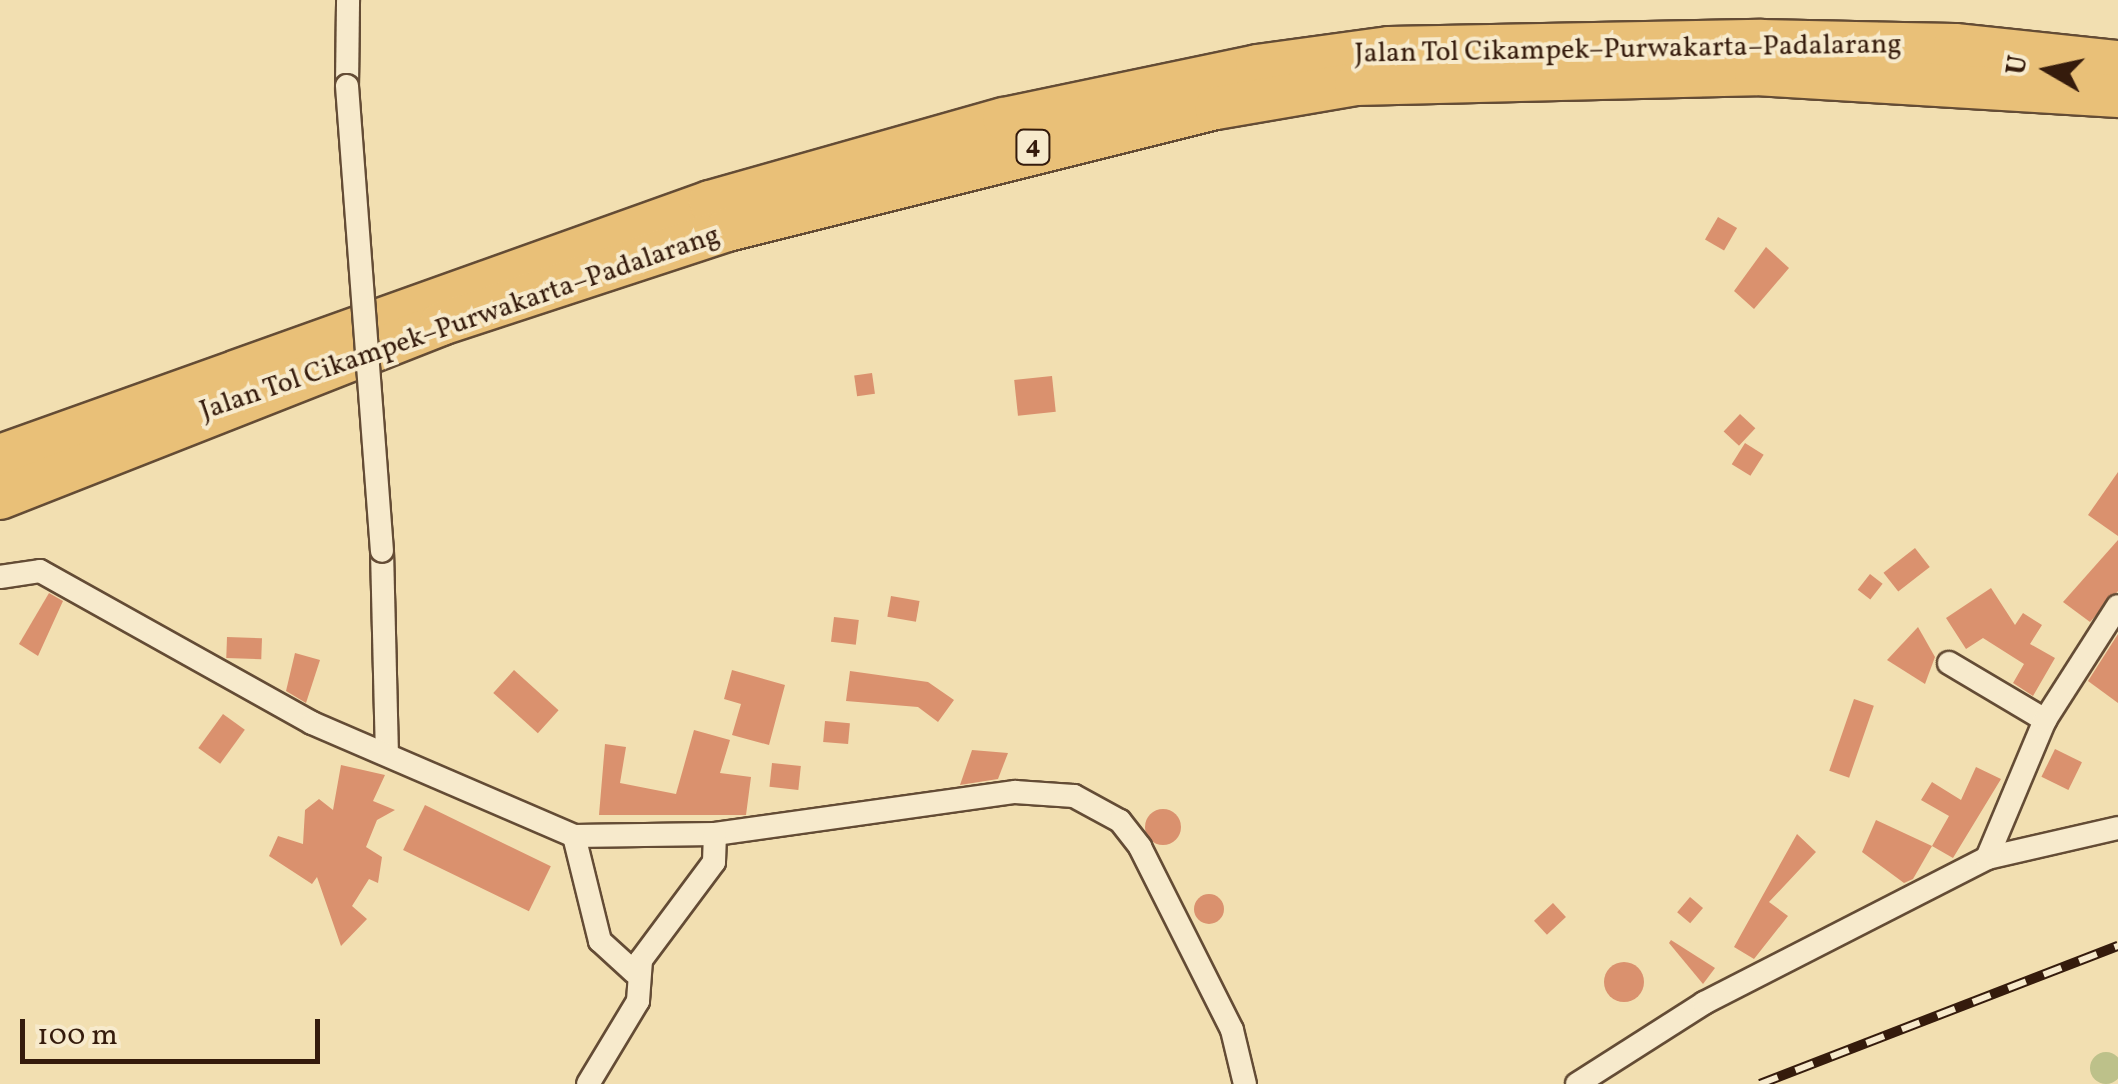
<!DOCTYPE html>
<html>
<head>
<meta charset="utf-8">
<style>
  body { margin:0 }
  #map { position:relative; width:2118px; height:1084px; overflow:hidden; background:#f2dfb1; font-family:Vollkorn,serif }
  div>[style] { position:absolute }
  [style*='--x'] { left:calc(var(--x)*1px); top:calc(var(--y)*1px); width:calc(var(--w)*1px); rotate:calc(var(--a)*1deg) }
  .green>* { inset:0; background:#bdc18a }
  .round { border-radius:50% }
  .building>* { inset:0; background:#da916e; transform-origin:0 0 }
  .roads { filter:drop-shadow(2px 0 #644c35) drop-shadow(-2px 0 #644c35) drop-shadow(0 2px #644c35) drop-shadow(0 -2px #644c35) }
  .street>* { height:22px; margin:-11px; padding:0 11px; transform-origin:11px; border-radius:11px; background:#f7eacc }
  .highway>* { height:42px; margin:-21px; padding:0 21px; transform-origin:21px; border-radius:21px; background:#e9c078 }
  .rail>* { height:10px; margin-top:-5px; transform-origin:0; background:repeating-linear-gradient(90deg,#f7eacc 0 19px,#351b0c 0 38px); box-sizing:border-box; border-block:2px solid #351b0c }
  .bridges { filter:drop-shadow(2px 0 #644c35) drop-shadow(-2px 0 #644c35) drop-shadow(0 2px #644c35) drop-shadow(0 -2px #644c35) }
  .street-bridge>* { height:22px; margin:-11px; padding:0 11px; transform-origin:11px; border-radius:11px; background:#f7eacc }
  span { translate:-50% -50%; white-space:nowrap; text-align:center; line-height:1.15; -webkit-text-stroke:8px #f7eacc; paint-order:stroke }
  .shield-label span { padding:2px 8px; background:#f7eacc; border:2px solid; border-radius:8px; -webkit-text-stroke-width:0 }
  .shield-label { font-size:25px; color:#351b0c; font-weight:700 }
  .street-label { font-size:28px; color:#351b0c }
  .north { position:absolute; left:1998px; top:20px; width:100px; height:100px; -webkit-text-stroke:8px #f7eacc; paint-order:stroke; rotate:279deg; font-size:28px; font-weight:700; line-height:40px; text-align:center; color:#351b0c }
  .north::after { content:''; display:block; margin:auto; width:35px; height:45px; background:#351b0c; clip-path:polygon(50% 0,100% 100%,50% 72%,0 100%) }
  .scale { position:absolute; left:20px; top:1019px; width:300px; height:45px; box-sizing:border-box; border:5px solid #351b0c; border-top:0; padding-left:12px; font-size:30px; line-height:35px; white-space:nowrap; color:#351b0c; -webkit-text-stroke:8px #f7eacc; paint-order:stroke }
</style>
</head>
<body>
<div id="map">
  <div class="green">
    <i class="round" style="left:2090px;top:1052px;width:32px;height:32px"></i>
  </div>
  <div class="building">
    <i style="left:1718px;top:217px;width:22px;height:26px;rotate:30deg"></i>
    <i style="clip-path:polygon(1766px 247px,1789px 268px,1754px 309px,1734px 291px)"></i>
    <i style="left:872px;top:373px;width:21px;height:18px;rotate:82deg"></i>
    <i style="left:1052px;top:376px;width:36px;height:38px;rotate:84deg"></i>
    <i style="left:1740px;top:414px;width:21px;height:24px;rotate:43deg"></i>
    <i style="left:1745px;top:443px;width:22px;height:25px;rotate:32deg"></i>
    <i style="clip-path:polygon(2118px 472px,2118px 536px,2088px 515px)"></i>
    <i style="clip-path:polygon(2118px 540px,2118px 591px,2090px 622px,2063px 602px)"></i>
    <i style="left:1915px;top:548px;width:24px;height:40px;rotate:52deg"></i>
    <i style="left:1870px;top:574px;width:16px;height:20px;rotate:38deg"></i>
    <i style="clip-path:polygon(1991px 588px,2015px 625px,2023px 613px,2042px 625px,2030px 644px,2055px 658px,2033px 696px,2013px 683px,2024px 664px,1983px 638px,1966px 649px,1946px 618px)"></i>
    <i style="clip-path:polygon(49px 593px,63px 601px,38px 656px,19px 644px)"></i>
    <i style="left:891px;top:596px;width:29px;height:21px;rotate:10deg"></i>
    <i style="left:834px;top:617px;width:25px;height:25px;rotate:7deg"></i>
    <i style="clip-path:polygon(1918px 627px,1935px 657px,1925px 684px,1887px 660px)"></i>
    <i style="clip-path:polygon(2118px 634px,2118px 703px,2088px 681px)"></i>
    <i style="left:227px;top:637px;width:35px;height:21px;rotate:2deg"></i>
    <i style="clip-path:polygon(295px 653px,320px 660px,306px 703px,286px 691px)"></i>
    <i style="left:514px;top:670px;width:60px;height:31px;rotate:42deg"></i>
    <i style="clip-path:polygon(732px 670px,785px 685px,769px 745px,732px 735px,741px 704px,724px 699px)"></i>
    <i style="clip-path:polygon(850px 671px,928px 682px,954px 700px,938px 722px,918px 707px,846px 701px)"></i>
    <i style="left:1854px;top:699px;width:21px;height:76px;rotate:19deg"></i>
    <i style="left:223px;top:714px;width:27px;height:42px;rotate:36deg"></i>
    <i style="left:825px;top:721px;width:25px;height:21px;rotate:5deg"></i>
    <i style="clip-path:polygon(694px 730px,730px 740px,720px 773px,751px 777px,746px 815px,599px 815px,605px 744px,626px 747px,620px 783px,676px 794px)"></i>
    <i style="left:2055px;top:749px;width:30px;height:31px;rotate:26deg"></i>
    <i style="clip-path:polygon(972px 750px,1008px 753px,998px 779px,960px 785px)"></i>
    <i style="left:772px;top:763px;width:29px;height:24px;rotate:6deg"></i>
    <i style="clip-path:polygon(341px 765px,385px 775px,373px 801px,395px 810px,377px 820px,366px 847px,382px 857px,378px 883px,369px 879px,352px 906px,367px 919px,341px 946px,317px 877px,312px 884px,269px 856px,278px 836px,303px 844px,305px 810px,319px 799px,333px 810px)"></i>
    <i style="clip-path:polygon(1976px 767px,2001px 779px,1953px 858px,1932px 846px,1949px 816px,1921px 800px,1932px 782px,1961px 800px)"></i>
    <i style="left:425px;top:805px;width:140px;height:50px;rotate:26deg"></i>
    <i class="round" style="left:1145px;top:809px;width:36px;height:36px"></i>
    <i style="clip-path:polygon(1876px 820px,1932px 846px,1913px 879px,1904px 883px,1862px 852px)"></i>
    <i style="clip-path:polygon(1797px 834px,1816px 852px,1769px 902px,1788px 916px,1754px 959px,1734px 947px)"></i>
    <i class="round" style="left:1194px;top:894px;width:30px;height:30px"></i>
    <i style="left:1690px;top:897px;width:17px;height:20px;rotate:40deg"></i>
    <i style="left:1553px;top:903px;width:19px;height:26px;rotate:47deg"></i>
    <i style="clip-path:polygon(1671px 940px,1715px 968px,1703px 984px,1669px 943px)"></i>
    <i class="round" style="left:1604px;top:962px;width:40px;height:40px"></i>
  </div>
  <div class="roads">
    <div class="street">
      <i style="--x:347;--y:86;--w:86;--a:-89.3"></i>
      <i style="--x:382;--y:551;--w:203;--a:88.6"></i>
      <i style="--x:0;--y:577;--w:40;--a:-8.5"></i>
      <i style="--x:40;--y:571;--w:312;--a:29.2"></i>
      <i style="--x:312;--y:723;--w:285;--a:23.3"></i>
      <i style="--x:574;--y:836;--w:141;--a:-0.8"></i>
      <i style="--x:715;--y:834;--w:303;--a:-8"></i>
      <i style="--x:1015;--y:792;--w:59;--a:3.9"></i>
      <i style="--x:1074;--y:796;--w:52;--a:28.5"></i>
      <i style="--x:1120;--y:821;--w:33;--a:52"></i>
      <i style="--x:1140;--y:847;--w:205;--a:63.3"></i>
      <i style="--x:1232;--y:1030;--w:56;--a:76.5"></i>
      <i style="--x:1949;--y:663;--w:112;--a:30.7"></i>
      <i style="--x:574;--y:836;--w:108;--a:76.1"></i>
      <i style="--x:600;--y:941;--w:47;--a:42.4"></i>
      <i style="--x:1987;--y:858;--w:134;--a:-12.9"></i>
      <i style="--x:588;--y:1084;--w:97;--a:-58.9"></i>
      <i style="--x:638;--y:1001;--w:41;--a:-85.8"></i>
      <i style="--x:641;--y:960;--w:122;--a:-53.3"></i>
      <i style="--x:714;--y:862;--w:28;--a:-88"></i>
      <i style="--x:1577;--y:1084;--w:151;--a:-32.5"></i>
      <i style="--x:1704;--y:1003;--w:318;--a:-27.1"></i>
      <i style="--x:1987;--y:858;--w:150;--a:-67.2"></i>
      <i style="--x:2045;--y:720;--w:135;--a:-57.4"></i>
    </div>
    <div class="highway">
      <i style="--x:0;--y:456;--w:754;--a:-19.68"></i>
      <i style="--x:710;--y:202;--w:305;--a:-15.8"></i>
      <i style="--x:1004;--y:119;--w:258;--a:-11.8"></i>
      <i style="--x:1257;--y:66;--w:133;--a:-7.8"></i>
      <i style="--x:1389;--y:48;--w:372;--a:-1.1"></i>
      <i style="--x:1761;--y:41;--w:194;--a:1.2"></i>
      <i style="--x:1955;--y:45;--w:164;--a:6"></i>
      <i style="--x:0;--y:498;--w:474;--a:-21.5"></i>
      <i style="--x:441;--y:324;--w:301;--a:-18.2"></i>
      <i style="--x:727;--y:230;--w:504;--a:-14.01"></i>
      <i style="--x:1216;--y:108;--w:142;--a:-9.7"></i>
      <i style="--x:1356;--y:84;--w:400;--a:-1.4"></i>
      <i style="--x:1756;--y:74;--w:363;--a:3.5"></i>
    </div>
  </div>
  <div class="rail">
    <i style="--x:1760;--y:1084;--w:384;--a:-21.1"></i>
  </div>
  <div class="bridges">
    <div class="street-bridge">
      <i style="--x:347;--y:86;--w:466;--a:85.7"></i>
    </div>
  </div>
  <div class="shield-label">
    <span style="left:1033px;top:147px">4</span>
  </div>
  <div class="street-label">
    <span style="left:1628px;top:50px;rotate:-1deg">Jalan Tol Cikampek–Purwakarta–Padalarang</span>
    <span style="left:460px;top:324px;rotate:-19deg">Jalan Tol Cikampek–Purwakarta–Padalarang</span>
  </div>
  <div class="north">U</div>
  <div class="scale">100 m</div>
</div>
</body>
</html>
